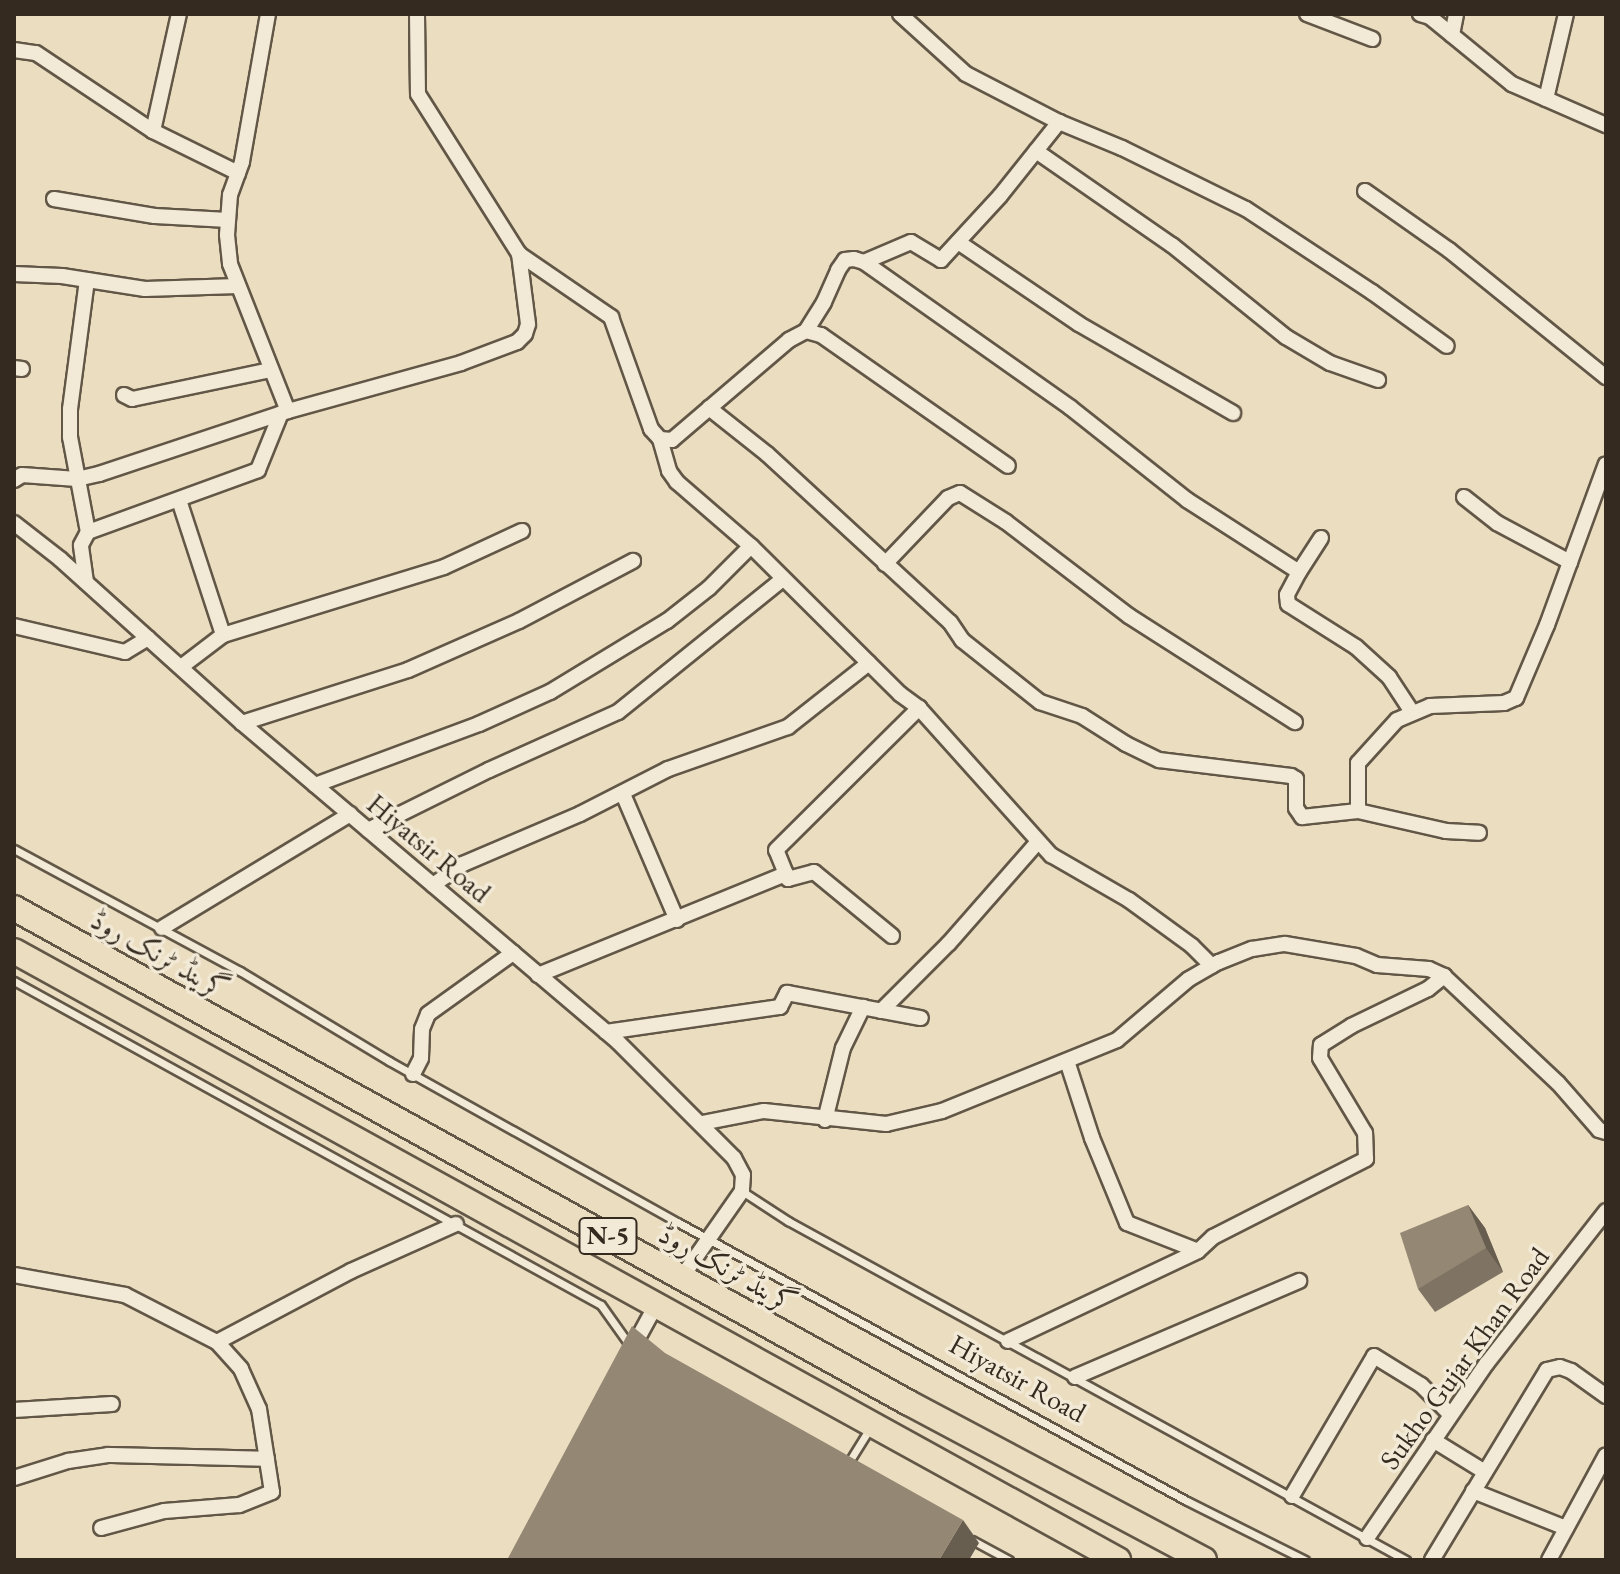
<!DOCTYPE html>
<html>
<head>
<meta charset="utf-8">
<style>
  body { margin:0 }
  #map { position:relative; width:1620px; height:1574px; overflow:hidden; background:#ebddc0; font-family:"EB Garamond",Amiri,serif }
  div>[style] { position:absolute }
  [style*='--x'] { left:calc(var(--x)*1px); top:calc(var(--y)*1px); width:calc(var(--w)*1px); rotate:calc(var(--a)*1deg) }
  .roads { filter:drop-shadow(2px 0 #625747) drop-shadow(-2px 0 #625747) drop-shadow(0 2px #625747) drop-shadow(0 -2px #625747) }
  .lane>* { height:7px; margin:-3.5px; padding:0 3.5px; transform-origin:3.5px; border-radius:3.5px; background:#f2e9d6 }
  .street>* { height:14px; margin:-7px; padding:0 7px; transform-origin:7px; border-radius:7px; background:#f2e9d6 }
  .highway>* { height:24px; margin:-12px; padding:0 12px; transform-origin:12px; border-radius:12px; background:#ebddc0 }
  .wall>* { inset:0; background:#7f7463 }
  .shaded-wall>* { inset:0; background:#685e50 }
  .building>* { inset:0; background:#948773 }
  span { translate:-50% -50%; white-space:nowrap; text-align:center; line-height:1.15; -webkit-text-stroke:7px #f2e9d6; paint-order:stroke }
  .shield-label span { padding:2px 6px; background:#f2e9d6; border:2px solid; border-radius:6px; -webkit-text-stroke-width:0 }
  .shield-label { font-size:26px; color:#352a1f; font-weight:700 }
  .street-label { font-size:28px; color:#352a1f }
  .frame { position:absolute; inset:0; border:16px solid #352a1f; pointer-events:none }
</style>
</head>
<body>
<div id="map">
  <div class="roads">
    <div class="lane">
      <i style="--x:14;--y:849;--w:257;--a:28.4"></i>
      <i style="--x:240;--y:971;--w:174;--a:31.1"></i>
      <i style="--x:389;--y:1061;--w:332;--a:29.2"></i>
      <i style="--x:679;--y:1223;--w:579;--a:28.69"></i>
      <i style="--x:1187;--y:1501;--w:132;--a:26.6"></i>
      <i style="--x:14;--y:981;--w:670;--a:28.9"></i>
      <i style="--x:601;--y:1305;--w:52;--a:54.5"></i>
      <i style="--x:742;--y:1191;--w:55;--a:33.1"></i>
      <i style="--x:788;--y:1221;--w:705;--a:28.75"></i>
      <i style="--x:847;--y:1465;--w:44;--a:-58.1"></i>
      <i style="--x:972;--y:1540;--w:42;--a:28.4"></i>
    </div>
    <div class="street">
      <i style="--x:268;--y:14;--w:150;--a:100"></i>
      <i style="--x:242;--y:162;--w:35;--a:110"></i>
      <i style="--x:230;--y:195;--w:40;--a:94.3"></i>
      <i style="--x:227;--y:235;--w:29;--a:84"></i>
      <i style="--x:230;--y:264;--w:158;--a:68.5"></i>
      <i style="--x:417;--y:14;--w:80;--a:89.3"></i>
      <i style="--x:418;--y:94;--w:189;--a:57.7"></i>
      <i style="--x:519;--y:254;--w:112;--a:34.4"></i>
      <i style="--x:611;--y:317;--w:119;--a:70.3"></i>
      <i style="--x:651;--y:429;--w:13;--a:48"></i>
      <i style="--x:660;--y:439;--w:33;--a:74"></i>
      <i style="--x:669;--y:471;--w:14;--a:54"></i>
      <i style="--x:677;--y:482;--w:98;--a:40.9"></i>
      <i style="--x:751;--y:546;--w:210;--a:44.8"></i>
      <i style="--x:900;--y:694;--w:24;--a:36"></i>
      <i style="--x:919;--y:708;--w:198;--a:48.1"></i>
      <i style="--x:1051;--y:855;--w:90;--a:30"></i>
      <i style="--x:1129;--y:900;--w:78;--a:36.1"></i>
      <i style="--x:1192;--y:946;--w:28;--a:45"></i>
      <i style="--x:900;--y:14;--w:89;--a:42.3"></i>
      <i style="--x:966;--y:74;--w:105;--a:27.3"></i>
      <i style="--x:1059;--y:122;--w:68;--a:22.4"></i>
      <i style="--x:1122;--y:148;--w:138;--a:26.2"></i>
      <i style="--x:1246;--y:209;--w:151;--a:33.4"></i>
      <i style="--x:1372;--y:292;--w:92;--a:35.8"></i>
      <i style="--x:1307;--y:14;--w:70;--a:21"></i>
      <i style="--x:1420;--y:14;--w:10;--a:17"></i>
      <i style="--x:1430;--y:17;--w:106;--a:39.3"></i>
      <i style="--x:1512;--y:84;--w:103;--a:23.6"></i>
      <i style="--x:1452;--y:35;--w:21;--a:-79"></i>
      <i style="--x:14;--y:50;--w:22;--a:8"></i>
      <i style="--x:36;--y:53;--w:141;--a:33.7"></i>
      <i style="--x:153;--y:131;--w:95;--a:26.3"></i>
      <i style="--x:1546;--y:99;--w:87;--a:-76.8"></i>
      <i style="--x:153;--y:131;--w:120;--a:-77.5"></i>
      <i style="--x:1036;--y:151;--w:165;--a:34.7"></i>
      <i style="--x:1172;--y:245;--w:146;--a:38.9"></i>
      <i style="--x:1286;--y:337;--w:51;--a:30.6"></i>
      <i style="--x:1330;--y:363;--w:51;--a:19.5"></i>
      <i style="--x:1365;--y:191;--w:103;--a:35.1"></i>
      <i style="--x:1449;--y:250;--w:202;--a:39"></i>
      <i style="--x:54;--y:199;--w:102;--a:9.6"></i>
      <i style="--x:155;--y:216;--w:73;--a:3.1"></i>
      <i style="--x:958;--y:242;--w:146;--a:34.1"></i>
      <i style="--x:1079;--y:324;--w:178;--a:30"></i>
      <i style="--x:864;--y:262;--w:51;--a:-23.1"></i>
      <i style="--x:911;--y:242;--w:35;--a:31"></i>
      <i style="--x:941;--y:260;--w:87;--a:-47.3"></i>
      <i style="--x:1000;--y:196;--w:95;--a:-51.4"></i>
      <i style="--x:14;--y:274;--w:48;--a:2.4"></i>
      <i style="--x:62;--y:276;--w:84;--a:8.9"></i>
      <i style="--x:145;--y:289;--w:93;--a:-1.8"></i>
      <i style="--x:87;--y:280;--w:130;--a:97.5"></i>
      <i style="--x:70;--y:409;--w:28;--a:90"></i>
      <i style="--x:70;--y:437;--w:97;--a:79.3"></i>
      <i style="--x:806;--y:331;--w:16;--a:15"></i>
      <i style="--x:821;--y:335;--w:228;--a:35"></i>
      <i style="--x:14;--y:368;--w:8;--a:7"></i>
      <i style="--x:124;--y:395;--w:9;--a:27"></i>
      <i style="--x:132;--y:399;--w:142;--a:-11.8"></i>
      <i style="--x:709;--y:408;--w:74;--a:38.4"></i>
      <i style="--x:767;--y:454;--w:248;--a:42.6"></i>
      <i style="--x:950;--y:622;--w:22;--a:56"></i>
      <i style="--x:962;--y:640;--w:100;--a:38.5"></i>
      <i style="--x:1040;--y:702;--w:44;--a:18.4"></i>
      <i style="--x:1082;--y:716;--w:52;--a:32.5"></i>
      <i style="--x:1126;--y:744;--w:37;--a:26"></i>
      <i style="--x:1159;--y:760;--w:133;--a:6.9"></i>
      <i style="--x:1291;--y:776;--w:6;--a:31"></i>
      <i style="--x:1296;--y:779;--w:29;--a:90"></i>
      <i style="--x:1296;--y:808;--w:11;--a:56"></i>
      <i style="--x:1302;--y:817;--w:56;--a:-6.1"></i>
      <i style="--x:1358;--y:811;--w:90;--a:12.8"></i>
      <i style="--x:1446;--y:831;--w:33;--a:3"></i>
      <i style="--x:660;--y:439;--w:12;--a:5"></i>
      <i style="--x:672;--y:440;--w:154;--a:-40.5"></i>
      <i style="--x:789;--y:340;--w:19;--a:-28"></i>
      <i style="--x:806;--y:331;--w:34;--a:-58"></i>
      <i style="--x:824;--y:302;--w:35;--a:-66"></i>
      <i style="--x:838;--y:270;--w:12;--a:-55"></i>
      <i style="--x:845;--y:260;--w:9;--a:-6"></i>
      <i style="--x:854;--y:259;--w:10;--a:17"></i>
      <i style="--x:864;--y:262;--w:253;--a:35.2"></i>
      <i style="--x:1071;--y:408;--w:148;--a:38.4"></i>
      <i style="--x:1187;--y:500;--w:133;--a:32.7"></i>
      <i style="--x:14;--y:480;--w:9;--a:-32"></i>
      <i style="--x:22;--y:475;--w:55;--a:4.2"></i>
      <i style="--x:77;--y:479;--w:23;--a:-13"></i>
      <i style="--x:99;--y:474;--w:199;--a:-18.4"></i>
      <i style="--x:288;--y:411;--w:180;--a:-15.5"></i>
      <i style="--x:461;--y:363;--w:60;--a:-20.6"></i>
      <i style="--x:517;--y:342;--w:11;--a:-45"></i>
      <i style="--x:525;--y:334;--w:10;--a:-73"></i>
      <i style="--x:528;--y:324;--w:71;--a:-97.3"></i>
      <i style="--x:1464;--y:497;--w:42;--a:38.2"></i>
      <i style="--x:1497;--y:523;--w:83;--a:28.1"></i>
      <i style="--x:179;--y:500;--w:142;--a:71.9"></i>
      <i style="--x:14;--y:523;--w:58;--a:38"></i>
      <i style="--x:60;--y:559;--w:245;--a:42"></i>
      <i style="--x:242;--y:723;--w:493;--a:40.3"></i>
      <i style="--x:618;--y:1042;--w:164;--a:45"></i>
      <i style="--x:734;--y:1158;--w:19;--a:62"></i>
      <i style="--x:743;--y:1175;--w:16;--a:94"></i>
      <i style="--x:742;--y:1191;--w:105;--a:124.9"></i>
      <i style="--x:1321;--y:538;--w:40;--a:122.9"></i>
      <i style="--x:1299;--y:572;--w:26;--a:118"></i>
      <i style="--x:1287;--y:595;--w:9;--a:84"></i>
      <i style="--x:1288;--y:604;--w:80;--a:32.3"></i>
      <i style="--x:1356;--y:647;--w:45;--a:42.3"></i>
      <i style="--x:1389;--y:677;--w:42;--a:56.7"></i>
      <i style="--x:885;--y:564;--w:91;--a:-46.3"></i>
      <i style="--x:948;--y:498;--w:13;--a:-23"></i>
      <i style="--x:960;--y:493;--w:54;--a:32.2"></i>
      <i style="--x:1006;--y:522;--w:155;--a:37.4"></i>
      <i style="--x:1129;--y:616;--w:197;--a:32.6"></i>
      <i style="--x:86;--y:582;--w:37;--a:-98"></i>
      <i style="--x:81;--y:545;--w:15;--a:-62"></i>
      <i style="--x:88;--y:532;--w:181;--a:-20"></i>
      <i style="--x:258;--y:470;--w:61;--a:-68"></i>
      <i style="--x:14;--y:626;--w:114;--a:13.2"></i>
      <i style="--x:125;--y:652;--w:27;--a:-31"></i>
      <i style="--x:181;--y:667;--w:53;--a:-37.3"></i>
      <i style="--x:223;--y:635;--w:231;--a:-17.1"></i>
      <i style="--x:444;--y:567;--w:86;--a:-24.8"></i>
      <i style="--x:242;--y:723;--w:174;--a:-17.7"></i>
      <i style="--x:408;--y:670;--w:121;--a:-23.8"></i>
      <i style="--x:519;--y:621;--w:129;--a:-27.8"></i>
      <i style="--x:315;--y:785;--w:175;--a:-20.4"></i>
      <i style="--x:479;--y:724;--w:78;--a:-24.3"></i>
      <i style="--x:550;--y:692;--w:137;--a:-31.3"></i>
      <i style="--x:667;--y:621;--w:53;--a:-38.2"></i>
      <i style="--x:709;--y:588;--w:59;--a:-45"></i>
      <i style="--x:623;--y:794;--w:137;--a:66.8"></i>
      <i style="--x:1358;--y:811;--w:48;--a:-90"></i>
      <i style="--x:1358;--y:763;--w:58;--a:-47.8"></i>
      <i style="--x:1397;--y:720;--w:36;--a:-23"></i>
      <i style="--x:1430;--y:706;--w:74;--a:-2.3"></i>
      <i style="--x:1504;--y:703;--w:13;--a:-23"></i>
      <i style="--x:1516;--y:698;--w:79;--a:-67"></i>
      <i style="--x:1547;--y:625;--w:171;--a:-69.9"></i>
      <i style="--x:368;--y:830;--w:135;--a:-26.4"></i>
      <i style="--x:489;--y:770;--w:141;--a:-24.2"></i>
      <i style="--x:618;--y:712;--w:212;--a:-38.9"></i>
      <i style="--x:433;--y:885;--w:37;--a:-35"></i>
      <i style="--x:463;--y:864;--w:127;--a:-23.1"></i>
      <i style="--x:580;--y:814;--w:99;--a:-27.1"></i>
      <i style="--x:668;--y:769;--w:127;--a:-19.3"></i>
      <i style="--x:788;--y:727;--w:103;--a:-38.3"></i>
      <i style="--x:162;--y:928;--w:220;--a:-31.2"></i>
      <i style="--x:892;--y:936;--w:101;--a:-140.6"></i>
      <i style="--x:814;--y:872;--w:27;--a:165"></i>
      <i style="--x:788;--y:879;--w:31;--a:-112"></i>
      <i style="--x:776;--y:850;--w:202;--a:-44.8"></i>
      <i style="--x:538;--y:975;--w:268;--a:-22.2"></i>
      <i style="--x:881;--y:1011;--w:96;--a:-45"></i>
      <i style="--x:949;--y:943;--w:133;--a:-48.7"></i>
      <i style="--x:606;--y:1032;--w:176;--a:-8.2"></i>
      <i style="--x:780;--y:1007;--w:16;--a:-63"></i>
      <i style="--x:787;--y:993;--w:136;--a:10.6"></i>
      <i style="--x:1067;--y:1061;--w:81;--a:72"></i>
      <i style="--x:1092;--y:1138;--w:92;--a:67.6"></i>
      <i style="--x:1127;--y:1223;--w:76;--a:21.5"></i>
      <i style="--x:413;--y:1074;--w:18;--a:-63"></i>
      <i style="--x:421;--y:1058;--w:29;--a:-88"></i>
      <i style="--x:422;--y:1029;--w:16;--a:-68"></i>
      <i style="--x:428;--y:1014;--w:105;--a:-35.7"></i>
      <i style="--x:825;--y:1120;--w:74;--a:-76"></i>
      <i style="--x:843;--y:1048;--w:46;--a:-64"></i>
      <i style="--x:702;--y:1123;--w:63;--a:-11"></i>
      <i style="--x:764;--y:1111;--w:123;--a:6.1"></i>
      <i style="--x:886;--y:1124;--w:57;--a:-13.1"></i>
      <i style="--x:942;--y:1111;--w:189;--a:-22.1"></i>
      <i style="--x:1117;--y:1040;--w:94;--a:-40.3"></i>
      <i style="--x:1189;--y:979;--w:34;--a:-30"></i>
      <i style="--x:1219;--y:962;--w:35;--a:-22"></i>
      <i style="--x:1252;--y:949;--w:33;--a:-9"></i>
      <i style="--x:1285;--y:944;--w:72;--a:9.6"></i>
      <i style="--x:1356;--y:956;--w:23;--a:23"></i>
      <i style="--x:1377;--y:965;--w:52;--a:4.4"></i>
      <i style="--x:1429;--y:969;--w:17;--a:25"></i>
      <i style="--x:1444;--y:976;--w:156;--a:43.2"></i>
      <i style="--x:1558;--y:1083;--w:62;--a:48.9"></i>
      <i style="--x:1599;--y:1130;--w:7;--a:16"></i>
      <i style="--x:14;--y:1275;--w:113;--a:10.2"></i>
      <i style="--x:125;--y:1295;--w:103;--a:27.1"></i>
      <i style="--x:217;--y:1342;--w:36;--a:48"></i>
      <i style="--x:241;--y:1369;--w:44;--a:65.8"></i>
      <i style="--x:259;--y:1409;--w:84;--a:81.1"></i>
      <i style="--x:272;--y:1492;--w:35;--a:158"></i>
      <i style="--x:239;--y:1505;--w:75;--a:175.4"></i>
      <i style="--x:164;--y:1511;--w:65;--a:164.9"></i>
      <i style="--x:1008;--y:1341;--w:210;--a:-25.3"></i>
      <i style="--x:1198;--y:1251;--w:21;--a:-43"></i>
      <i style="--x:1213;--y:1237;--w:172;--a:-27"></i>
      <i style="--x:1366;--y:1159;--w:26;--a:-92"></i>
      <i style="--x:1365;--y:1133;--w:87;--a:-121"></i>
      <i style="--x:1320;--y:1058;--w:13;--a:-86"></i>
      <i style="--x:1321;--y:1045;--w:36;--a:-32"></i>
      <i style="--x:1351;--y:1026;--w:85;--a:-25.7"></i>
      <i style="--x:1428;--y:989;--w:21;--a:-39"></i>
      <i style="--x:217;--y:1342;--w:152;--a:-27.9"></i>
      <i style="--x:351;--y:1271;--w:115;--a:-24.1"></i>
      <i style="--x:632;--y:1349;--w:50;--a:-61.4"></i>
      <i style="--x:1075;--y:1377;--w:244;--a:-23.2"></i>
      <i style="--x:14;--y:1410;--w:98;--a:-3.5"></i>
      <i style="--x:1433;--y:1440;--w:61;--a:31.6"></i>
      <i style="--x:14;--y:1478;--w:57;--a:-17.5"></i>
      <i style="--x:68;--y:1461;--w:40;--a:-8.5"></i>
      <i style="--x:108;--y:1455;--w:159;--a:1.4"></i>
      <i style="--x:1473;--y:1491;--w:100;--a:21.7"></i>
      <i style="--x:1292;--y:1496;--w:162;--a:-59.6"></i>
      <i style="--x:1374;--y:1356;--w:55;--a:31.7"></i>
      <i style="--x:1421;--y:1385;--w:42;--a:45"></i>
      <i style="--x:1367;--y:1538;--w:212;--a:-55.6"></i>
      <i style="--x:1487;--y:1363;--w:193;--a:-51.9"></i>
      <i style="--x:1432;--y:1560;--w:222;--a:-58.8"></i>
      <i style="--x:1547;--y:1370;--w:13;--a:-13"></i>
      <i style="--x:1560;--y:1367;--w:12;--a:20"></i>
      <i style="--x:1571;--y:1371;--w:43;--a:35.5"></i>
      <i style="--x:1549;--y:1560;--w:119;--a:-61.5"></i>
    </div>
    <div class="highway">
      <i style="--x:14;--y:908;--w:1023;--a:28.95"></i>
      <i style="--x:909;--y:1403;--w:334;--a:28"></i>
      <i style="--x:14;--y:951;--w:1261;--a:28.88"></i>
    </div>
  </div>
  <div class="wall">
    <i style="clip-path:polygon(1468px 1205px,1485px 1228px,1503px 1272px,1435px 1312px,1418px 1289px)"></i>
  </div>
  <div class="shaded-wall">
    <i style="clip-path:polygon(1468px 1205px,1485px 1228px,1503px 1272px,1486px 1248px)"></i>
    <i style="clip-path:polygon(963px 1520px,979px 1543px,969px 1560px,939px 1560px)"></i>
  </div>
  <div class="building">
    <i style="clip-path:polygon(1468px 1205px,1486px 1248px,1418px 1289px,1400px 1233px)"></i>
    <i style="clip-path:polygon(632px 1326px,665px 1353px,963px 1520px,939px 1560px,507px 1560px)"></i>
  </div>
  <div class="shield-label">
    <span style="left:608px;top:1236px">N-5</span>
  </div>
  <div class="street-label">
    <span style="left:429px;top:848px;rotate:40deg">Hiyatsir Road</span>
    <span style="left:160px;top:954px;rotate:29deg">گرینڈ ٹرنک روڈ</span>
    <span style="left:728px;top:1268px;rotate:29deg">گرینڈ ٹرنک روڈ</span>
    <span style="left:1464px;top:1358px;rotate:-54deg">Sukho Gujar Khan Road</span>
    <span style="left:1018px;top:1378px;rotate:29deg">Hiyatsir Road</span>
  </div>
  <div class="frame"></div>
</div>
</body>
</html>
